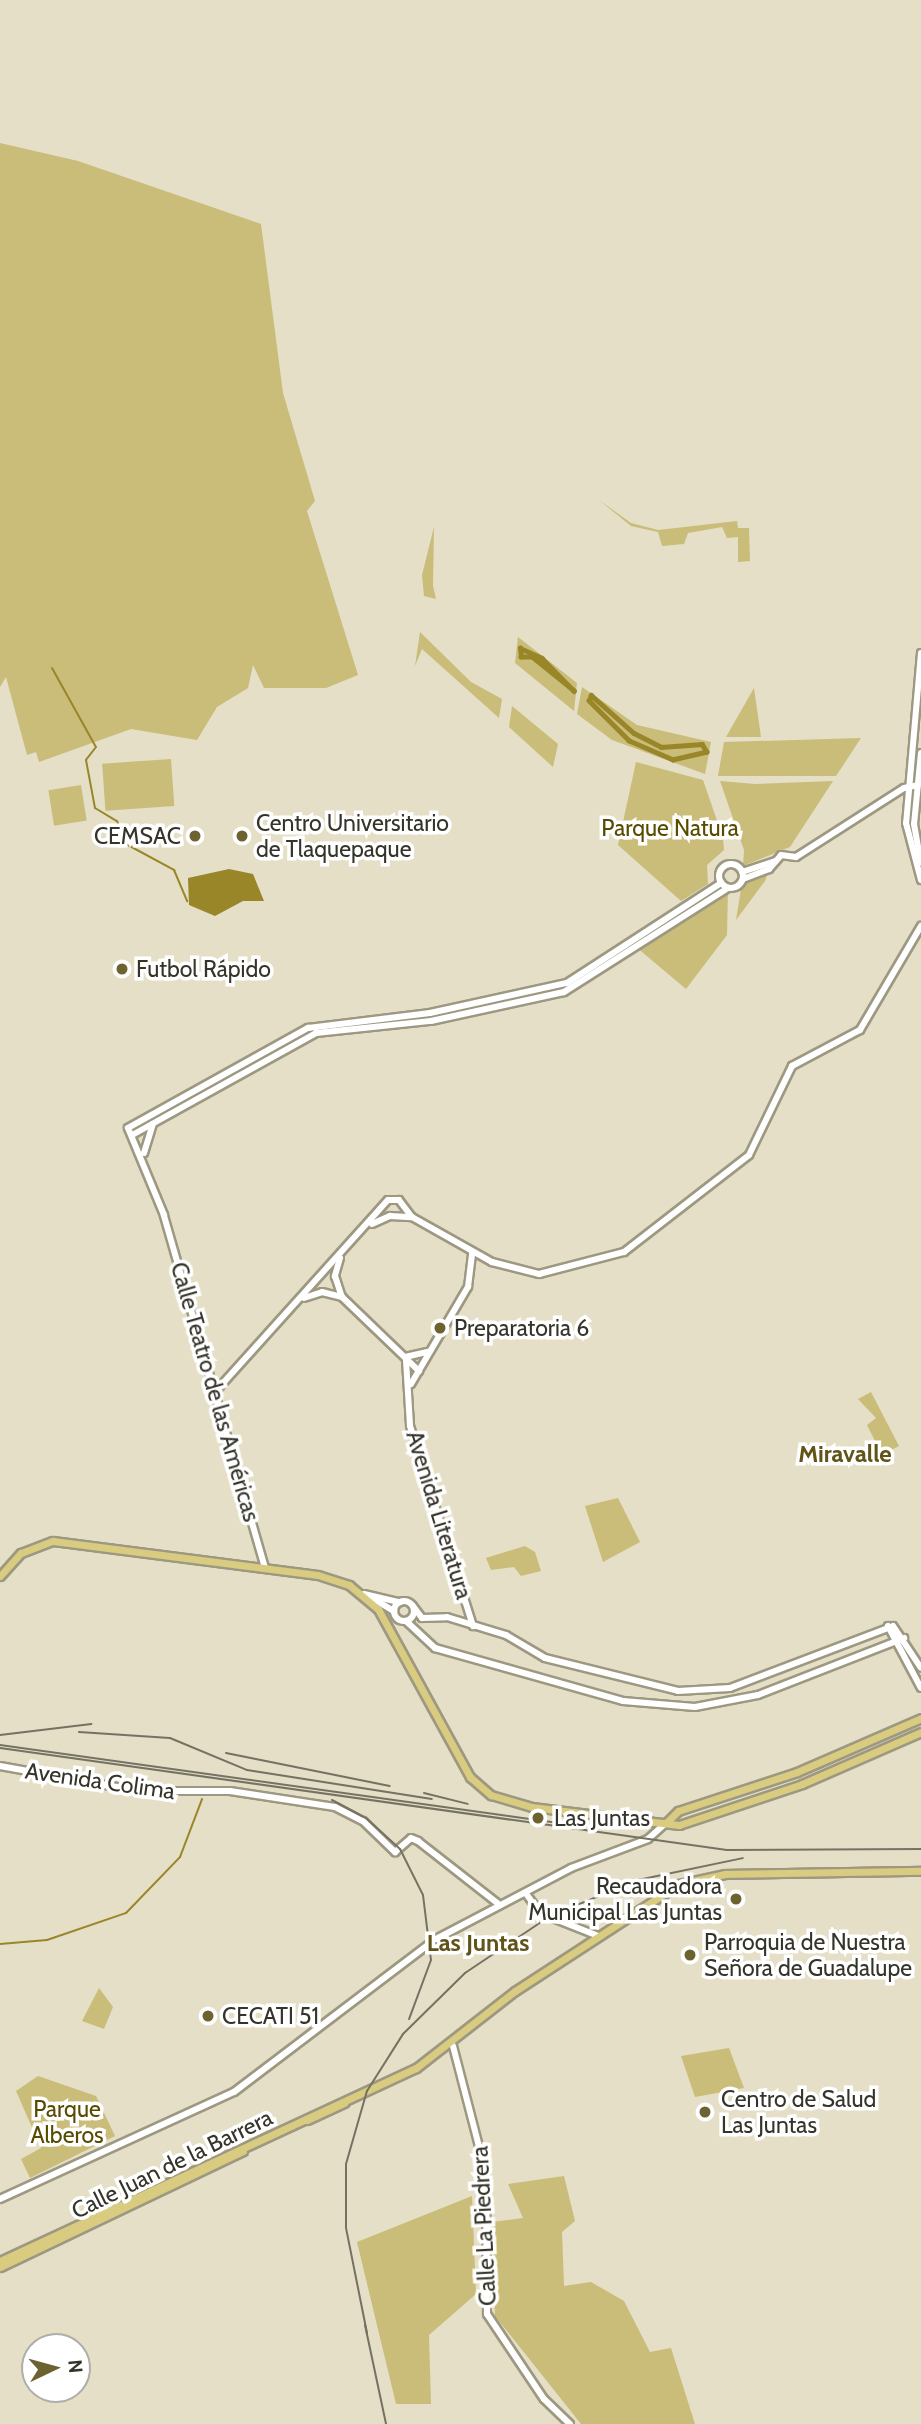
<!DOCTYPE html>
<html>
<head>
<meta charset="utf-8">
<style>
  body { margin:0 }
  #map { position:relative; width:921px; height:2424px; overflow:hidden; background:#e4dfc6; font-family:Cabin,sans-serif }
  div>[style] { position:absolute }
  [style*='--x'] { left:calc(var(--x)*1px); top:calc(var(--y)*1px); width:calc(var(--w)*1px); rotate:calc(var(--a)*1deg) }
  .green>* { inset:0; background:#cabc79; transform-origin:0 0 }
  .water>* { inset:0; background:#988629 }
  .stream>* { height:2px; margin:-1px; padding:0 1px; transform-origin:1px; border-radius:1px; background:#988629 }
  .canal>* { height:4.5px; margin:-2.25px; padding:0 2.25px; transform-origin:2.25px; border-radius:2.25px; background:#988629 }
  .roads { filter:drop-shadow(2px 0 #9d9881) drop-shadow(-2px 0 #9d9881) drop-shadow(0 2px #9d9881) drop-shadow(0 -2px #9d9881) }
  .minor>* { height:6px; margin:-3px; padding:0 3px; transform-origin:3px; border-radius:3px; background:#fff }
  .minor>.ring { margin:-3px; padding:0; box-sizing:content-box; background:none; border:6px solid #fff; border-radius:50% }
  .major>* { height:7px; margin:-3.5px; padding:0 3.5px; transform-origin:3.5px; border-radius:3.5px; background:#d9cb7f }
  .tram>* { height:2px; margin:-1px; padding:0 1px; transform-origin:1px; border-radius:1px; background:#757263 }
  .rail>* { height:2px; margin:-1px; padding:0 1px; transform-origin:1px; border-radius:1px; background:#757263 }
  .dots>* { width:19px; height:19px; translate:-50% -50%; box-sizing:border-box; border:4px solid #fff; border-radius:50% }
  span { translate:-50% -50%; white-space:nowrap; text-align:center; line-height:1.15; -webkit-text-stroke:7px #fff; paint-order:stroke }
  .poi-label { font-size:23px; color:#35342a }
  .left { translate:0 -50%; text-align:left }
  .right { translate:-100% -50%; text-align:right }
  .park-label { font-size:23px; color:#574b00 }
  .street-label { font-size:23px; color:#35342a }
  .neighbourhood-label { font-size:24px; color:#605418; font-weight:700 }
  .north { position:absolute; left:21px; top:2333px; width:70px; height:70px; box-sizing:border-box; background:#fff; border:2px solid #aeaeaa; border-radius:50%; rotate:85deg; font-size:19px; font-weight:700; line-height:28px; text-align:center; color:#35342a }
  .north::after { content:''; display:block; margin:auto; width:24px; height:32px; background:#6d6330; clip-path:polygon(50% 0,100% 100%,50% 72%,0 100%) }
</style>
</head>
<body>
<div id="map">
  <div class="green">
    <i style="clip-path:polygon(0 143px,78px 161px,261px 224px,283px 393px,315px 501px,307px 511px,358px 675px,326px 688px,264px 688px,253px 665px,248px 688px,217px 707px,197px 740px,131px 729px,39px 762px,36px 752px,27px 755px,6px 677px,0 687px)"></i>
    <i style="clip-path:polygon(599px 500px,631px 523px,658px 530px,737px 521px,738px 528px,749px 528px,750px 561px,738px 562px,738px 537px,727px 538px,722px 527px,688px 533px,684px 544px,662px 546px,658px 532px,631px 526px)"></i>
    <i style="clip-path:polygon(434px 527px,433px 586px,436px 599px,424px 596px,422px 575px)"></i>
    <i style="clip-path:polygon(420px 632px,471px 682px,502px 699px,499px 718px,422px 649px,415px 666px)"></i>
    <i style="clip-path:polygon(518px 637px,577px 683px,574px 711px,515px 663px)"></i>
    <i style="clip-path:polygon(582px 687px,637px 725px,711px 742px,705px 774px,612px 740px,577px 714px)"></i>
    <i style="clip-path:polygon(754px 688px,761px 737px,726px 737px)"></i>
    <i style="clip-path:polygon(512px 706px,558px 744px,553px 767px,509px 727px)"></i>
    <i style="clip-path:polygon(861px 738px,836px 776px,718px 776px,724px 742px)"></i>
    <i style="left:171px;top:759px;width:47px;height:69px;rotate:86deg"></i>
    <i style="clip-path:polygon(636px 762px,703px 780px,723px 838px,724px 850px,707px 865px,708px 884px,681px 901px,618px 845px)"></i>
    <i style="clip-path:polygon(720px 781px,755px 784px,833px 781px,790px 847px,743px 866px,744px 850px)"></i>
    <i style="left:81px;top:785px;width:36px;height:33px;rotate:81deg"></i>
    <i style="clip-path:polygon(768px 873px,765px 881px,736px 920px,742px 883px)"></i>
    <i style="clip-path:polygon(728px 890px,727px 935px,686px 989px,636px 947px)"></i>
    <i style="clip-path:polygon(871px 1392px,899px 1446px,882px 1455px,867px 1425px,876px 1418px,858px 1399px)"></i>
    <i style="clip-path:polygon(618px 1498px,640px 1542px,603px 1562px,585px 1506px)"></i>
    <i style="clip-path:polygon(525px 1546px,535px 1552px,541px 1571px,521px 1576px,514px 1567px,491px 1570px,486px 1558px)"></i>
    <i style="clip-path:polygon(99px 1988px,113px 2007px,104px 2029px,82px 2021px)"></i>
    <i style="clip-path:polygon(729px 2048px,744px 2088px,695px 2097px,681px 2056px)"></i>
    <i style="clip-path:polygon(38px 2076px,96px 2096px,115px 2136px,30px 2178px,21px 2159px,41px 2148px,16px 2091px)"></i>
    <i style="clip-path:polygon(564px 2176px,575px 2221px,562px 2232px,564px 2286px,591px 2282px,624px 2301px,650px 2352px,671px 2348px,695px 2424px,581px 2424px,495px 2316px,492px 2222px,523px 2218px,508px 2184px)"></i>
    <i style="clip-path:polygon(472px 2196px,476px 2294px,429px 2335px,431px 2404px,396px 2404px,357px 2242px)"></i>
  </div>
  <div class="water">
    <i style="clip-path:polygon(229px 869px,253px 874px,264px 901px,243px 901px,215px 916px,189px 905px,188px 878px)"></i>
  </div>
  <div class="stream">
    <i style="--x:52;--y:668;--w:90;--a:60.9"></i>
    <i style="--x:96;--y:747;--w:16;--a:128"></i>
    <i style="--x:86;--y:760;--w:49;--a:79.4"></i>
    <i style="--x:95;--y:808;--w:26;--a:31"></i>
    <i style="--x:117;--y:821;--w:25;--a:69"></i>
    <i style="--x:126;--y:844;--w:55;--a:28.4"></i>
    <i style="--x:174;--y:870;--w:34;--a:67"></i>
    <i style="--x:0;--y:1944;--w:47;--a:-4.9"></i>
    <i style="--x:47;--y:1940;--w:83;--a:-18.9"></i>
    <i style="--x:126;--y:1913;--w:78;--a:-46"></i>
    <i style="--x:180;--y:1857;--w:62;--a:-69.2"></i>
  </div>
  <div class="canal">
    <i style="--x:520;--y:648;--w:24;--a:24"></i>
    <i style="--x:542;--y:658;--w:46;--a:45.9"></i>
    <i style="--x:574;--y:691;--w:54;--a:-141"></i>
    <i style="--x:532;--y:657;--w:11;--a:180"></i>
    <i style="--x:521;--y:657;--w:9;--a:-96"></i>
    <i style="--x:591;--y:695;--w:57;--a:41.5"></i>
    <i style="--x:634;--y:733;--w:30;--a:27"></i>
    <i style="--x:661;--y:747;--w:41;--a:-4.2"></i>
    <i style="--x:702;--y:744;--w:9;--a:58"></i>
    <i style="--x:707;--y:752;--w:35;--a:167"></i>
    <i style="--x:673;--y:760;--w:48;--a:-156.6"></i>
    <i style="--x:629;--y:741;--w:57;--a:-135"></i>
    <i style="--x:589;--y:701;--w:6;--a:-72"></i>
  </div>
  <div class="roads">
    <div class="minor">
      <i style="--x:921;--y:653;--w:171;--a:95"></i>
      <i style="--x:906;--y:823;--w:59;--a:75.3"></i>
      <i style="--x:921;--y:753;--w:71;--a:95.6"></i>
      <i style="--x:914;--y:824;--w:39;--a:80"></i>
      <i class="ring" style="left:719px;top:864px;width:18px;height:18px"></i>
      <i style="--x:742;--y:872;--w:35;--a:-18"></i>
      <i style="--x:743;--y:879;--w:28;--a:-21"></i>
      <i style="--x:769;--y:869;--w:18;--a:-49"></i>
      <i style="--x:781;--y:855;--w:15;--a:8"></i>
      <i style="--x:796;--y:857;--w:128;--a:-32.6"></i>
      <i style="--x:904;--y:788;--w:14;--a:-12"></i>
      <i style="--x:134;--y:1134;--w:208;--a:-29"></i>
      <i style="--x:316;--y:1033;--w:116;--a:-6"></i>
      <i style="--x:431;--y:1021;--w:136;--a:-12.3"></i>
      <i style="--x:564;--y:992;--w:194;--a:-32.4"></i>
      <i style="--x:144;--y:1153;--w:30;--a:-73"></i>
      <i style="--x:372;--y:1224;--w:20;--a:-24"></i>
      <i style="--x:390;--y:1216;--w:22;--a:3"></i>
      <i style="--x:412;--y:1217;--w:92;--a:29.4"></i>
      <i style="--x:492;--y:1262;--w:49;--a:14.3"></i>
      <i style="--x:539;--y:1274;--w:88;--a:-14.5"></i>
      <i style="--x:624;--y:1252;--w:158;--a:-37.8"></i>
      <i style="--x:749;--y:1155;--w:99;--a:-64.2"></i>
      <i style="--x:792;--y:1066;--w:77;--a:-27.9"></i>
      <i style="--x:860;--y:1030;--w:121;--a:-59.6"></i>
      <i style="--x:340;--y:1258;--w:19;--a:106"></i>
      <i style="--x:335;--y:1276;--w:22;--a:72"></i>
      <i style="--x:342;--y:1297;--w:107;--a:43.9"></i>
      <i style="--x:304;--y:1298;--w:19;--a:-18"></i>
      <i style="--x:322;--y:1292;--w:21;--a:14"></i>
      <i style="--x:405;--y:1357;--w:23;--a:-13"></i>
      <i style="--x:406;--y:1360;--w:66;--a:86.5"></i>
      <i style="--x:410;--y:1426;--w:210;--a:72.5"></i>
      <i style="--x:411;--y:1384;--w:113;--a:-59.6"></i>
      <i style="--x:468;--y:1287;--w:35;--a:-83"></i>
      <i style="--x:215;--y:1392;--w:258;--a:-48"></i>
      <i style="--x:388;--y:1200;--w:11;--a:0"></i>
      <i style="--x:399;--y:1200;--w:20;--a:53"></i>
      <i style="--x:265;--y:1568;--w:367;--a:-106"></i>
      <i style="--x:164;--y:1215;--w:94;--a:-112.5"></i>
      <i style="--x:128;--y:1128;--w:206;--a:-29.1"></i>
      <i style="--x:308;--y:1028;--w:123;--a:-7"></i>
      <i style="--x:430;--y:1013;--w:140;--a:-12.4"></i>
      <i style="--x:567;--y:983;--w:184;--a:-33"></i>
      <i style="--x:364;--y:1594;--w:37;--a:13"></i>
      <i style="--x:372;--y:1598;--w:26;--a:31"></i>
      <i class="ring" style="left:394px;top:1601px;width:14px;height:14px"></i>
      <i style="--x:413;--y:1606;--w:15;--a:53"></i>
      <i style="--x:422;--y:1618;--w:25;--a:-2"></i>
      <i style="--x:447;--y:1617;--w:62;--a:17"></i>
      <i style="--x:506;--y:1635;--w:45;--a:30.5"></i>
      <i style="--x:545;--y:1658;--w:137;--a:13.9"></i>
      <i style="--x:678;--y:1691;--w:52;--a:-3.3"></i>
      <i style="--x:730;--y:1688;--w:174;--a:-20.8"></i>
      <i style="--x:893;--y:1626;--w:50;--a:56.3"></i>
      <i style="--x:406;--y:1621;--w:40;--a:43"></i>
      <i style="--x:435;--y:1648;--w:195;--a:15.7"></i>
      <i style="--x:623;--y:1701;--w:72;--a:4.8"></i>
      <i style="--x:695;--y:1707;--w:64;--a:-10.8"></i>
      <i style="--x:758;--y:1695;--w:157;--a:-21.3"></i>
      <i style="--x:888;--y:1626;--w:70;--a:62"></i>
      <i style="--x:0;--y:1766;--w:141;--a:10.2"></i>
      <i style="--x:139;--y:1791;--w:91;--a:0"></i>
      <i style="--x:230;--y:1791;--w:106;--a:8.7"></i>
      <i style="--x:335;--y:1807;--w:31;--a:27"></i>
      <i style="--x:363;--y:1821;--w:45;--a:44.1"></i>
      <i style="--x:395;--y:1852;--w:21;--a:-41"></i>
      <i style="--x:411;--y:1838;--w:8;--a:23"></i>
      <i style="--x:418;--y:1841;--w:104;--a:38"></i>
      <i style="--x:527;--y:1895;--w:22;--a:54"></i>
      <i style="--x:540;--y:1913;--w:62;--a:21.6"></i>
      <i style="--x:436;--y:1939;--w:153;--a:-27.7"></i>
      <i style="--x:571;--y:1868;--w:82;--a:-20.6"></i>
      <i style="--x:648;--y:1839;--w:24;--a:-42"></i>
      <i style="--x:453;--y:2046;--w:132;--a:75.5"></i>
      <i style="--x:486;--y:2174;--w:140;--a:89.6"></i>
      <i style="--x:487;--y:2314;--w:102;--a:56.2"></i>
      <i style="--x:544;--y:2399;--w:36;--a:44"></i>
      <i style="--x:0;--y:2199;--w:257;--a:-24.6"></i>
      <i style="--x:234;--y:2092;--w:245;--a:-37.2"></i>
    </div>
    <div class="major">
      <i style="--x:0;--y:1576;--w:31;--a:-48"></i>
      <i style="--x:21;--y:1553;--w:34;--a:-21"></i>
      <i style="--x:53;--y:1541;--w:267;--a:7.3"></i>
      <i style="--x:318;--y:1575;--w:33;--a:18"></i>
      <i style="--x:349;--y:1585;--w:38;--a:40"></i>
      <i style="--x:378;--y:1609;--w:192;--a:61.3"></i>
      <i style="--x:470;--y:1777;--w:28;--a:41"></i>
      <i style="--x:491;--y:1795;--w:43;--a:16.3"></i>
      <i style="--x:532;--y:1807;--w:148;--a:7"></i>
      <i style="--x:679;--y:1825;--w:130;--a:-18.4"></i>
      <i style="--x:802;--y:1784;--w:130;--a:-23.6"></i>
      <i style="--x:666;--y:1823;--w:17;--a:-45"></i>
      <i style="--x:678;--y:1811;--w:125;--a:-18.1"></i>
      <i style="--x:797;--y:1772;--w:135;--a:-23.5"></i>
      <i style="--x:307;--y:2120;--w:41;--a:-24.7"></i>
      <i style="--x:0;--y:2261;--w:459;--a:-24.9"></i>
      <i style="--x:416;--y:2068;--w:125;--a:-37.9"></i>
      <i style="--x:515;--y:1991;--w:196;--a:-33.1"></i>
      <i style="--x:679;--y:1884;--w:47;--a:-12.3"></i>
      <i style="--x:725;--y:1874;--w:196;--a:-0.9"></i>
      <i style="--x:0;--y:2267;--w:269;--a:-25.5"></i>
    </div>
  </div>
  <div class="tram">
    <i style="--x:0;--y:1745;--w:593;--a:7.95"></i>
  </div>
  <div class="rail">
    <i style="--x:79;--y:1732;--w:91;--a:3.8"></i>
    <i style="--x:170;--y:1738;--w:83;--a:22.6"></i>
    <i style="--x:247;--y:1770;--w:187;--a:8.9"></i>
    <i style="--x:0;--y:1735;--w:92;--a:-6.9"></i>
    <i style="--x:0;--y:1748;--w:734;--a:7.99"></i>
    <i style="--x:727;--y:1850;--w:194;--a:-0.3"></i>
    <i style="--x:226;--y:1753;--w:167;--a:11.4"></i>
    <i style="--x:424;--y:1793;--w:45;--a:14"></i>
    <i style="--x:332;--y:1800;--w:40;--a:28"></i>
    <i style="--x:367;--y:1819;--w:45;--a:42.3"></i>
    <i style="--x:400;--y:1849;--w:51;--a:63.4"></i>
    <i style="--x:423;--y:1895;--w:65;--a:83"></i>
    <i style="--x:431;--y:1960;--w:63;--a:110.4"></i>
    <i style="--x:365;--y:2325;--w:101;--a:78"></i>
    <i style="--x:367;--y:2333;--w:107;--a:-101.3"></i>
    <i style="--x:346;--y:2228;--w:64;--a:-90"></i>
    <i style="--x:346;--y:2164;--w:76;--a:-74"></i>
    <i style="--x:367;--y:2091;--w:67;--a:-57.7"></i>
    <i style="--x:403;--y:2034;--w:87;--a:-44.5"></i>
    <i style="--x:465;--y:1973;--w:102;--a:-33.8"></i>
    <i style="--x:550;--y:1916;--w:95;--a:-22.2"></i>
    <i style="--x:638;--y:1880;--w:107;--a:-11.8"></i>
  </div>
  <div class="dots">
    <i style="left:195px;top:836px;background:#6d6330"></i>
    <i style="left:242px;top:836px;background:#6d6330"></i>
    <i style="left:122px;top:969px;background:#6d6330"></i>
    <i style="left:440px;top:1328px;background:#6d6330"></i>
    <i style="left:538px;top:1818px;background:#6d6330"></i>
    <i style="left:736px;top:1899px;background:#6d6330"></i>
    <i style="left:690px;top:1955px;background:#6d6330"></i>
    <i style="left:208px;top:2016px;background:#6d6330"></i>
    <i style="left:705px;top:2112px;background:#6d6330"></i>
  </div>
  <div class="poi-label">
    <span class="left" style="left:256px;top:836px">Centro Universitario<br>de Tlaquepaque</span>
    <span class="right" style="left:181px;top:836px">CEMSAC</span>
    <span class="left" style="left:136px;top:969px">Futbol Rápido</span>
    <span class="left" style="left:454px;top:1328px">Preparatoria 6</span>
    <span class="left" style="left:554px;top:1818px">Las Juntas</span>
    <span class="right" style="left:722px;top:1899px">Recaudadora<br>Municipal Las Juntas</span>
    <span class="left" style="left:704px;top:1955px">Parroquia de Nuestra<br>Señora de Guadalupe</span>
    <span class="left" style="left:222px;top:2016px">CECATI 51</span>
    <span class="left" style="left:721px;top:2112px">Centro de Salud<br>Las Juntas</span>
  </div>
  <div class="park-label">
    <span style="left:670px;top:828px">Parque Natura</span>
    <span style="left:67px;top:2122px">Parque<br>Alberos</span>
  </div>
  <div class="street-label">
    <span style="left:215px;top:1392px;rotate:74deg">Calle Teatro de las Américas</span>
    <span style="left:439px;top:1515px;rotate:73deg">Avenida Literatura</span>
    <span style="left:100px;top:1781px;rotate:8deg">Avenida Colima</span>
    <span style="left:172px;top:2164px;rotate:-26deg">Calle Juan de la Barrera</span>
    <span style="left:484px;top:2226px;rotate:-93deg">Calle La Piedrera</span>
  </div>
  <div class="neighbourhood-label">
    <span style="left:845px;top:1454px">Miravalle</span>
    <span style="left:478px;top:1943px">Las Juntas</span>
  </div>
  <div class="north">N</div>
</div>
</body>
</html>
